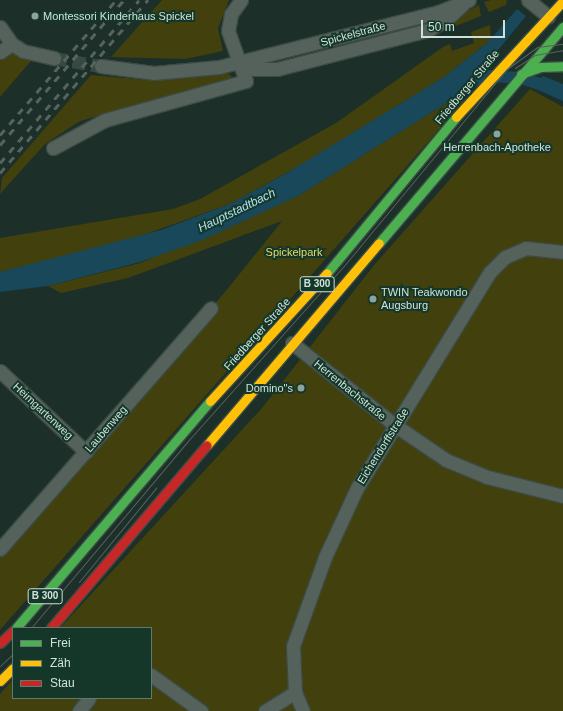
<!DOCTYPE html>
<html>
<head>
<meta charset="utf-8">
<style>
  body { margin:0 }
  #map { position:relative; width:563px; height:711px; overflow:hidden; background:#1c2f28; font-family:Arial,sans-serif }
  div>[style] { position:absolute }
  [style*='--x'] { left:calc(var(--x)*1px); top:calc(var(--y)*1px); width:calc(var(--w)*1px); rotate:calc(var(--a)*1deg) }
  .green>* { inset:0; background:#42400d }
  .water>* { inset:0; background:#184859 }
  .pier>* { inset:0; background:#1c2f28 }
  .canal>* { height:12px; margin:-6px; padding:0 6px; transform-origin:6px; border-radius:6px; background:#184859 }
  .street-tunnel>* { height:13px; margin-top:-6.5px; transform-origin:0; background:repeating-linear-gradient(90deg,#374a42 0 13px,transparent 0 19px) }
  .roads { filter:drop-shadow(1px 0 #3c4b45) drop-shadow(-1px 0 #3c4b45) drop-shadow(0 1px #3c4b45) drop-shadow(0 -1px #3c4b45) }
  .street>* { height:13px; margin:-6.5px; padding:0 6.5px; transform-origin:6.5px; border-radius:6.5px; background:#54625b }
  .fast>* { height:9px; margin:-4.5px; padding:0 4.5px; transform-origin:4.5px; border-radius:4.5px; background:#4caf50 }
  .slow>* { height:9px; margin:-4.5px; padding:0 4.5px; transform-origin:4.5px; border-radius:4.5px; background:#ffc107 }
  .jam>* { height:9px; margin:-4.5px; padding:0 4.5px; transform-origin:4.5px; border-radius:4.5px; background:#c62828 }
  .tram>* { height:1px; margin:-0.5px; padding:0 0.5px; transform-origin:0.5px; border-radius:0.5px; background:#56635e }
  .rail>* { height:3px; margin-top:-1.5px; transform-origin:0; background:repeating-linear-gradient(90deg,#56635e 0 7px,transparent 0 14px) }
  .dots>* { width:11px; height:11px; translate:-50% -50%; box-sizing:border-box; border:2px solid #143729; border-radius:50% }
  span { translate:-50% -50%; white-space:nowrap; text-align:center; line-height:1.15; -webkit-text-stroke:4px #143729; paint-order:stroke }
  .shield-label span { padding:1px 3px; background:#143729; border:1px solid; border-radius:3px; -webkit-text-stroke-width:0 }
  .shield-label { font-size:10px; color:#cfe2d8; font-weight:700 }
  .poi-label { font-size:11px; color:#cfe2d8 }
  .left { translate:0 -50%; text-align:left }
  .right { translate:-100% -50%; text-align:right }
  .street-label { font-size:11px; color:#cfe2d8 }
  .park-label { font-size:11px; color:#e5db6c }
  .water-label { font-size:12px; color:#b4e1f4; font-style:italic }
  .legend { position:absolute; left:12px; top:627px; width:140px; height:72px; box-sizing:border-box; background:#143729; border:1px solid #5f7b6f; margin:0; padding:5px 7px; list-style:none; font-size:12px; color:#cfe2d8 }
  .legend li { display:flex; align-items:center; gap:8px; height:20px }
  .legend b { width:20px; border:1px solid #5f7b6f }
  .scale { position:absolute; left:421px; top:20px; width:84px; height:18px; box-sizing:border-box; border:2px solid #cfe2d8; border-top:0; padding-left:5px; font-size:12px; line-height:14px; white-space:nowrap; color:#cfe2d8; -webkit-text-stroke:3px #143729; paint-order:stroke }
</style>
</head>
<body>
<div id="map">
  <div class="green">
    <i style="clip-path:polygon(162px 0,229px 0,218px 28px,223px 51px,185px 59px,111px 57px)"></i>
    <i style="clip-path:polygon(491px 0,506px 0,507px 1px,506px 5px,489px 12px,484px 2px)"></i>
    <i style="clip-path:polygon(479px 5px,481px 16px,456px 26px,454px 21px,460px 15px)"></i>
    <i style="clip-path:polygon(490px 25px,491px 39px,487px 43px,444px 77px,299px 166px,230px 204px,110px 247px,0 272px,0 238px,173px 209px,200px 199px,336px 123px,443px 47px,450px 44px,452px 51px,474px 43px,471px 32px)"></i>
    <i style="clip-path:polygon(12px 44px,36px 55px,0 97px,0 52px)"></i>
    <i style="clip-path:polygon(227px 72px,232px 77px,226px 81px,80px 121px,45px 144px,0 194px,2px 178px,91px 75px,146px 80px)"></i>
    <i style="clip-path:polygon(530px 89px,563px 107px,563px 711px,0 711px,0 694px,13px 679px,13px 698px,151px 698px,151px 628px,60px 628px,262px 408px,375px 264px)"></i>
    <i style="clip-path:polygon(459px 95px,464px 101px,0 630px,0 550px,225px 292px,282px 221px,128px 278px,61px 293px,48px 286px,140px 263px,298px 196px)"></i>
  </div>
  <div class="water">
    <i style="clip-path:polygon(525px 0,539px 0,464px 92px,298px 196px,200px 241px,140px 262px,48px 286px,0 292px,0 272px,161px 230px,230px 204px,285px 174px,444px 77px,487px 43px)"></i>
    <i style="clip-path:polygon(543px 76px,563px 84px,563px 101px,529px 86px)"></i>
  </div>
  <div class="pier">
    <i style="clip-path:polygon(522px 0,541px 0,527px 17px,516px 8px)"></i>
  </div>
  <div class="canal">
    <i style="--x:457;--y:85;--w:35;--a:-15"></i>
    <i style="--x:491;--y:76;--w:29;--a:4"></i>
    <i style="--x:520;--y:78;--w:45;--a:16.8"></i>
  </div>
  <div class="street-tunnel">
    <i style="--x:54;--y:58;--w:48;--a:9.7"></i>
  </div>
  <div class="roads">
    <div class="street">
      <i style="--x:528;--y:0;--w:26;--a:39"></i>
      <i style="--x:0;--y:27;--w:21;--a:55"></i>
      <i style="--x:12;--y:44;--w:13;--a:32"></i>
      <i style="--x:23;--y:51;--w:32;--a:13"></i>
      <i style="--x:0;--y:52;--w:14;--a:-34"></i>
      <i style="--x:240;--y:63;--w:14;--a:25"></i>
      <i style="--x:253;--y:69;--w:24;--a:0"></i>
      <i style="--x:277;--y:69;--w:156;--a:-14.5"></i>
      <i style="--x:428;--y:30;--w:21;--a:-29"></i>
      <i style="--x:446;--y:20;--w:23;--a:-43"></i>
      <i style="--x:101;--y:66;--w:53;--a:7.5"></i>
      <i style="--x:154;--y:73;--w:65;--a:-5.3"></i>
      <i style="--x:219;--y:67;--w:226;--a:-14.1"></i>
      <i style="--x:438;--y:12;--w:33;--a:-21"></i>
      <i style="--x:53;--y:148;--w:59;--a:-28.3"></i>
      <i style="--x:105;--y:120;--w:146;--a:-15.5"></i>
      <i style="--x:246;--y:81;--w:53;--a:-109.8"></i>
      <i style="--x:228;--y:31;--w:17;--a:-80"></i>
      <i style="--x:231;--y:14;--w:17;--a:-54"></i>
      <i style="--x:292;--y:343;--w:133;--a:38.6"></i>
      <i style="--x:396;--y:426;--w:60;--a:34.2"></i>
      <i style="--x:446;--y:460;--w:44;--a:22.5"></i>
      <i style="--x:487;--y:477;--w:78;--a:14"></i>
      <i style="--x:0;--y:371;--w:118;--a:43.3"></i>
      <i style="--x:0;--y:549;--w:320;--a:-48.8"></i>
      <i style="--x:151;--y:675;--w:62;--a:35.8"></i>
      <i style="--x:79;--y:711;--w:16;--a:-52"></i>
      <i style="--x:265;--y:711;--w:36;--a:-32"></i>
      <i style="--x:303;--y:711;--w:21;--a:-113"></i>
      <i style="--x:295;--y:692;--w:46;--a:-92.5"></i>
      <i style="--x:293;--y:646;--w:95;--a:-70.2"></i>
      <i style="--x:325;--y:557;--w:76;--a:-65.1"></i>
      <i style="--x:357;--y:488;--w:254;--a:-58.4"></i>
      <i style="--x:490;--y:272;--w:21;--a:-45"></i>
      <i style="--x:505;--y:257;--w:23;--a:-23"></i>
      <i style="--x:526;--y:248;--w:37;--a:6"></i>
    </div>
    <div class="fast">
      <i style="--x:521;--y:74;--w:20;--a:-20"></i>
      <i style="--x:540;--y:67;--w:23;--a:-2"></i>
      <i style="--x:379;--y:243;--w:284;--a:-49.6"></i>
      <i style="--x:327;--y:273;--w:202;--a:-50.4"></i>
      <i style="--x:16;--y:628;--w:299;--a:-49.5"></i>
    </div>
    <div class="slow">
      <i style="--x:456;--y:117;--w:158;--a:-47.3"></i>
      <i style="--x:210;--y:401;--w:173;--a:-47.6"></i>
      <i style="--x:207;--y:445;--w:265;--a:-49.6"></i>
      <i style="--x:0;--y:681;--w:18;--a:-45"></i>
    </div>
    <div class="jam">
      <i style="--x:51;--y:628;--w:240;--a:-49.6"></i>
      <i style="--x:0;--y:643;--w:18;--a:-43"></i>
    </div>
  </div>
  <div class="tram">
    <i style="--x:515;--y:68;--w:24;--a:-33"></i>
    <i style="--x:535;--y:55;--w:28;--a:-10"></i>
    <i style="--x:79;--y:582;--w:122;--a:-50.7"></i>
    <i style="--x:31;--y:628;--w:243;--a:-50"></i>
    <i style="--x:187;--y:442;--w:234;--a:-48.3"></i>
    <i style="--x:343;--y:267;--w:257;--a:-50.4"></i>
    <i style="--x:507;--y:69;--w:37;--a:-36"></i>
    <i style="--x:537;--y:47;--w:26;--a:-7"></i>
    <i style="--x:0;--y:666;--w:18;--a:-43"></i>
  </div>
  <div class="rail">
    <i style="--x:0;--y:135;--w:178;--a:-49.3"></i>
    <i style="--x:0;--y:145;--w:191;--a:-49.5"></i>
    <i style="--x:0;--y:163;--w:214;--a:-49.5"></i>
    <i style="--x:0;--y:173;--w:228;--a:-49.5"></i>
  </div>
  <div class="dots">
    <i style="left:35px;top:16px;background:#90a39a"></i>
    <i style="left:497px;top:134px;background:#90a39a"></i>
    <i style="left:373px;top:299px;background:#90a39a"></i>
    <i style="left:301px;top:388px;background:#90a39a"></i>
  </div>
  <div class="shield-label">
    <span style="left:317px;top:284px">B 300</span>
    <span style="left:45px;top:596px">B 300</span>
  </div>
  <div class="poi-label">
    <span class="left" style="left:43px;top:16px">Montessori Kinderhaus Spickel</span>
    <span style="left:497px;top:147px">Herrenbach-Apotheke</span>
    <span class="left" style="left:381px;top:299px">TWIN Teakwondo<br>Augsburg</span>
    <span class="right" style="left:293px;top:388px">Domino"s</span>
  </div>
  <div class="street-label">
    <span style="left:353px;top:34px;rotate:-15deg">Spickelstraße</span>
    <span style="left:467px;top:87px;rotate:-50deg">Friedberger Straße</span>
    <span style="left:257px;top:334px;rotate:-48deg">Friedberger Straße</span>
    <span style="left:350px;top:390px;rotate:39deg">Herrenbachstraße</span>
    <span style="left:43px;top:411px;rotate:43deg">Heimgartenweg</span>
    <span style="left:106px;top:429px;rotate:-49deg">Laubenweg</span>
    <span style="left:383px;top:446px;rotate:-58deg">Eichendorffstraße</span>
  </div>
  <div class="park-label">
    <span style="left:294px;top:252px">Spickelpark</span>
  </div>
  <div class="water-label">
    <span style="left:237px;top:211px;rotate:-26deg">Hauptstadtbach</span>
  </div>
  <ul class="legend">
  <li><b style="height:5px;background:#4caf50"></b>Frei</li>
  <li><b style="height:5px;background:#ffc107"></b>Zäh</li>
  <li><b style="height:5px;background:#c62828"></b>Stau</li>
  </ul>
  <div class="scale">50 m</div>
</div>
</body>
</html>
